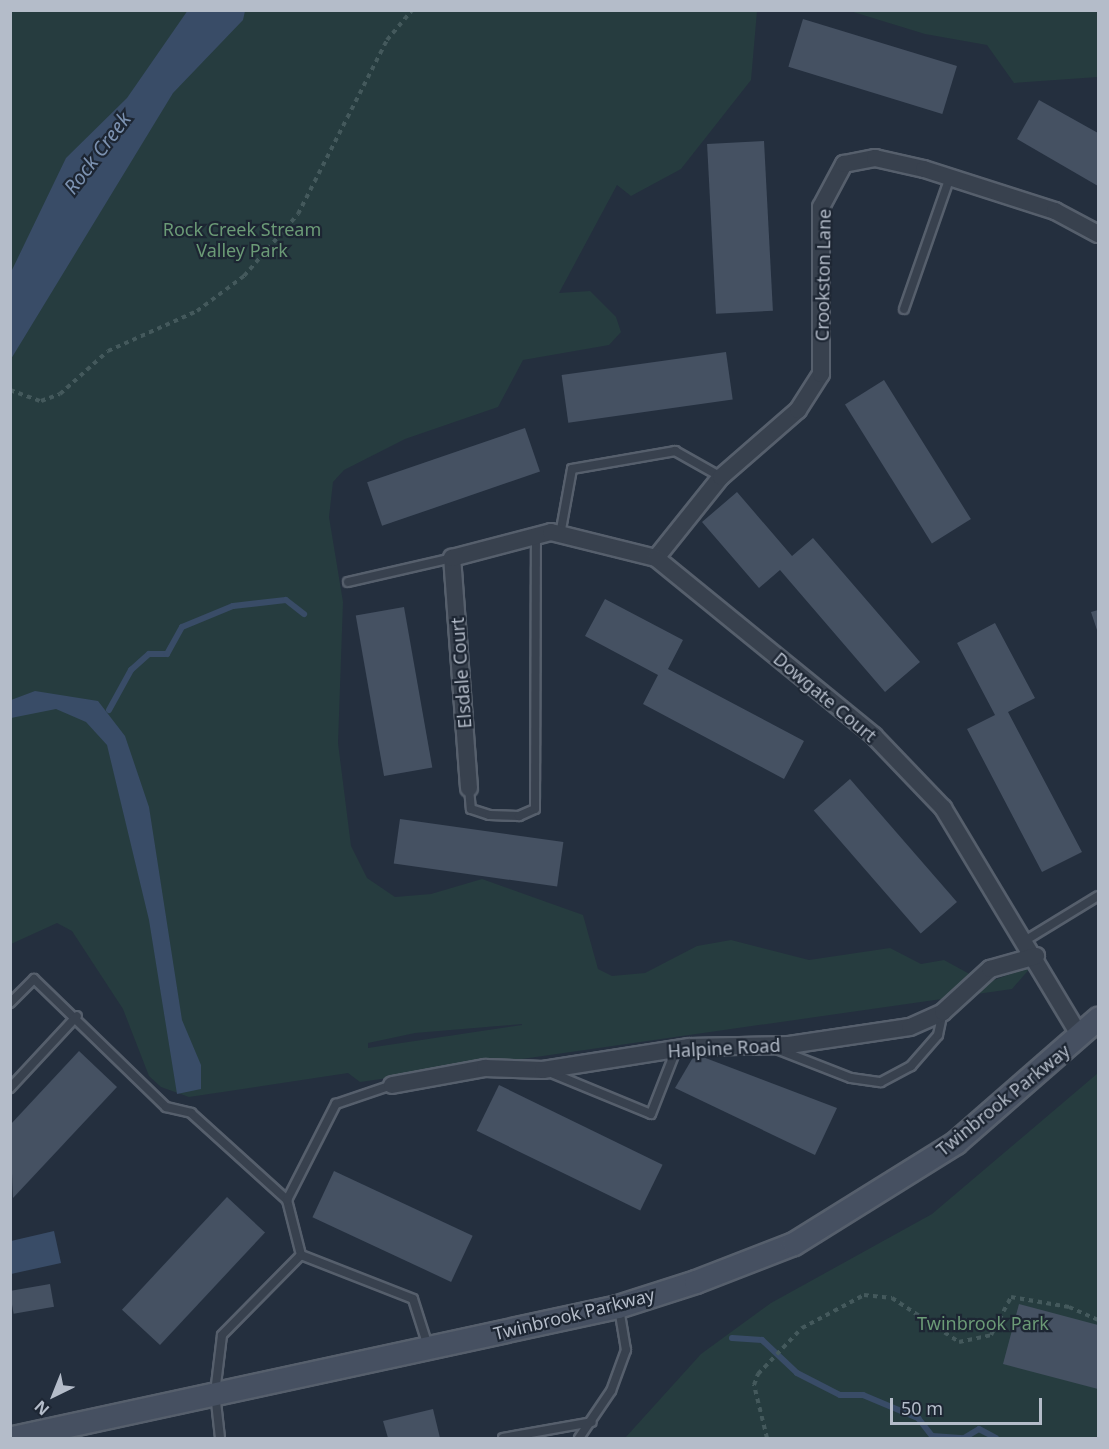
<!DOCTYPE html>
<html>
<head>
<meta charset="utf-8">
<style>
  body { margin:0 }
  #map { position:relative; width:1109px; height:1449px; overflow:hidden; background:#242f3e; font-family:"Noto Sans",sans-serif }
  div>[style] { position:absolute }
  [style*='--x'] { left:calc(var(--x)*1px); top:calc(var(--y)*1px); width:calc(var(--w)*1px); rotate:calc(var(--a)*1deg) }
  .green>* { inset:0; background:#263c3f }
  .water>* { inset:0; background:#394c67 }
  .stream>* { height:6px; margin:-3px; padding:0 3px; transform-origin:3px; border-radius:3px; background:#394c67 }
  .building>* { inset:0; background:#455162; transform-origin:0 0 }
  .path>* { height:4px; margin-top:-2px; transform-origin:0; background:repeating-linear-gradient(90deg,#44595c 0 4.5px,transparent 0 9px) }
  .roads { filter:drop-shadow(2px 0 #565f6c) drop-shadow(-2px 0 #565f6c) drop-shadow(0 2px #565f6c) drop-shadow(0 -2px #565f6c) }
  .lane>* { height:8px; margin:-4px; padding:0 4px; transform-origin:4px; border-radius:4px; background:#38414e }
  .street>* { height:16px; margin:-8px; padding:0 8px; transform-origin:8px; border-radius:8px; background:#38414e }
  .secondary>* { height:22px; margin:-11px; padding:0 11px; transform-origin:11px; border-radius:11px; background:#465061 }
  span { translate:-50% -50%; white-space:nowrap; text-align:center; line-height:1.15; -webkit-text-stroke:4.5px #1d2633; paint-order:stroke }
  .park-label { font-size:18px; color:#6b9a76 }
  .street-label { font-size:18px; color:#b4bcc9 }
  .water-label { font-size:20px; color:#7c92b1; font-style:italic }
  .frame { position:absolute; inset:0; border:12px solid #b4bcc9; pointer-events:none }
  .north { position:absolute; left:24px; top:1365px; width:60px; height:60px; -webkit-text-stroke:4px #1d2633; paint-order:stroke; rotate:223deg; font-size:16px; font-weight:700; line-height:24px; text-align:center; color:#b4bcc9 }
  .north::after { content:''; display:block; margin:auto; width:21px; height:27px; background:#b4bcc9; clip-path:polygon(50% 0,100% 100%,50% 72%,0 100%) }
  .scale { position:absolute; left:890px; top:1398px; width:152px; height:27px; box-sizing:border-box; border:3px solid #b4bcc9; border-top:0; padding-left:8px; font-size:18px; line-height:21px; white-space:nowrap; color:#b4bcc9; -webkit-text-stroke:4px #1d2633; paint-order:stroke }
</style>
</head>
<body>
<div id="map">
  <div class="green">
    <i style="clip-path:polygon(evenodd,11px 11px,757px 11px,751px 80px,681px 169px,631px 196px,617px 185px,559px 293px,590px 291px,616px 317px,621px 332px,609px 345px,523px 360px,498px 407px,405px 439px,344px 470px,333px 482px,329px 517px,343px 602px,338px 743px,351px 846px,367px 878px,395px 897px,431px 894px,482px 879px,583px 915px,598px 969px,612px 976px,645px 973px,697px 946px,731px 940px,809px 960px,890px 948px,921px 964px,944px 960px,986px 983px,1032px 966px,1012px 989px,360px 1082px,348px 1073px,189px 1097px,161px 1087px,149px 1076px,123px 1009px,72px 931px,57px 923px,11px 944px,11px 11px,522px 1024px,522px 1025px,368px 1048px,368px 1043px,415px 1033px,522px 1024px)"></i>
    <i style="clip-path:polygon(850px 11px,1098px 11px,1098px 77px,1014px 83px,987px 45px,925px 34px)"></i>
    <i style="clip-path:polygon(1098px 1073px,1098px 1438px,625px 1438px,701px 1354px,771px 1303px,932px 1214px)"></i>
  </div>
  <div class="water">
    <i style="clip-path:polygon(188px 10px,245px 11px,243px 20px,173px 93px,11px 359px,11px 272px,66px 158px,127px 98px)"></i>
    <i style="clip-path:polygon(35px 691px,98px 701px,125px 736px,149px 807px,182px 1020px,201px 1065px,201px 1089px,177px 1094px,149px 920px,107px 745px,86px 722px,56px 709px,11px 718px,11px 700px)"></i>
    <i style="clip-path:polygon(54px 1231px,61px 1263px,11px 1274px,11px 1241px)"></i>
  </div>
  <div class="stream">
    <i style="--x:109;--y:710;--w:46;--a:-61.2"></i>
    <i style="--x:131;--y:670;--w:24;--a:-42"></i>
    <i style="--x:149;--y:654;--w:18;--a:0"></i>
    <i style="--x:167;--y:654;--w:31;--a:-61"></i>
    <i style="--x:182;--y:627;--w:55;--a:-22.4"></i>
    <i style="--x:233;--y:606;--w:53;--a:-6.5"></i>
    <i style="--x:286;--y:600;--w:23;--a:38"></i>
    <i style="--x:732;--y:1338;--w:30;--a:4"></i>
    <i style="--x:762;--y:1340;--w:48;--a:43.3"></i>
    <i style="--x:797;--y:1373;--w:48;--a:27.1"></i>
    <i style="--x:840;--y:1395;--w:23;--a:0"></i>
    <i style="--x:863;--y:1395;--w:60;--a:22.7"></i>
    <i style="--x:918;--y:1418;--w:23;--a:52"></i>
    <i style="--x:932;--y:1436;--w:32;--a:4"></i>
    <i style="--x:964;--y:1438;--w:17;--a:-31"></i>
    <i style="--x:979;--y:1429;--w:19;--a:28"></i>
  </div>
  <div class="building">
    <i style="left:803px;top:19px;width:161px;height:50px;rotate:17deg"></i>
    <i style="clip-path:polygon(1039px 100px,1098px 133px,1098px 186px,1017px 139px)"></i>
    <i style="left:764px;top:141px;width:170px;height:57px;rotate:87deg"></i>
    <i style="left:726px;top:352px;width:48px;height:166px;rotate:82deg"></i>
    <i style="left:884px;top:380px;width:164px;height:46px;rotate:58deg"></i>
    <i style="left:525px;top:428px;width:46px;height:167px;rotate:71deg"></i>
    <i style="clip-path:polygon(737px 492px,792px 556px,813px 538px,920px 662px,885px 692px,780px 570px,759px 588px,702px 522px)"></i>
    <i style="clip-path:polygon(605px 599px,683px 640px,668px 669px,804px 741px,784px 779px,643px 704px,658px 675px,585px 636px)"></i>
    <i style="left:404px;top:607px;width:163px;height:49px;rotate:80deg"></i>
    <i style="clip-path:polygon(1098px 610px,1098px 633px,1091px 612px)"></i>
    <i style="clip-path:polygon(995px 623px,1035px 698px,1008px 712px,1082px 852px,1042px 872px,967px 729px,995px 715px,957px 643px)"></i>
    <i style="left:850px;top:779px;width:163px;height:48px;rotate:49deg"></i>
    <i style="left:400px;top:819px;width:165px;height:45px;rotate:8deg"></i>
    <i style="clip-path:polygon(79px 1051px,117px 1087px,13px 1198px,10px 1125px)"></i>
    <i style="clip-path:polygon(695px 1054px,837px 1108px,815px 1155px,675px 1088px)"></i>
    <i style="left:499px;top:1085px;width:182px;height:51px;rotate:26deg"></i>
    <i style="left:334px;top:1171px;width:153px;height:51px;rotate:25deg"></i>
    <i style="left:227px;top:1197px;width:52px;height:154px;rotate:43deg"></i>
    <i style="left:50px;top:1284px;width:23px;height:41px;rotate:80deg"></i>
    <i style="clip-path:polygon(1019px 1304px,1098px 1325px,1098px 1389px,1003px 1364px)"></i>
    <i style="clip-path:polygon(433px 1409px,440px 1438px,388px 1438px,383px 1421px)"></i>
  </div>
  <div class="path">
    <i style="--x:10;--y:390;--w:33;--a:20"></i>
    <i style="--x:41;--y:401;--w:20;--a:-20"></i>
    <i style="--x:60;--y:394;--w:64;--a:-41.9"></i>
    <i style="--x:108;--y:351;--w:98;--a:-24.2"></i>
    <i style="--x:197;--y:311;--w:59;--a:-36.7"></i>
    <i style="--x:244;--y:276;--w:82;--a:-48.9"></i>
    <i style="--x:298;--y:214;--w:195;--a:-62.9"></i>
    <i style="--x:387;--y:40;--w:39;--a:-50"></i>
    <i style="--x:767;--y:1438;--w:55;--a:-103.8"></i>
    <i style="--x:754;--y:1385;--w:12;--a:-70"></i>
    <i style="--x:758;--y:1374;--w:64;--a:-46.3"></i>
    <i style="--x:802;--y:1328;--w:70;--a:-28"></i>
    <i style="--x:864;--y:1295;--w:28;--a:6"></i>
    <i style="--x:892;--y:1298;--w:80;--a:33.3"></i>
    <i style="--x:959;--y:1342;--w:33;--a:-12"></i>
    <i style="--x:991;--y:1335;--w:43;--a:-62.2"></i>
    <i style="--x:1011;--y:1297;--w:59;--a:9.8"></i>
    <i style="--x:1069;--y:1307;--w:32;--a:24"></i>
  </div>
  <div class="roads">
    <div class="lane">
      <i style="--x:904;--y:309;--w:140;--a:-70.8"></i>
      <i style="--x:560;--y:535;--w:67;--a:-79.7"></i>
      <i style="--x:572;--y:469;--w:105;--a:-9.9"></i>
      <i style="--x:675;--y:451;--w:53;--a:29.5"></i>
      <i style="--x:348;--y:582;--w:107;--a:-13"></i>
      <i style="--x:469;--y:788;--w:21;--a:85"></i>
      <i style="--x:471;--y:809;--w:19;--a:18"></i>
      <i style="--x:489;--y:815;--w:30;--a:2"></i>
      <i style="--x:519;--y:816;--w:17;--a:-24"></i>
      <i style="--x:535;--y:809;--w:273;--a:-89.8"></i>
      <i style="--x:1026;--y:940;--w:84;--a:-31.4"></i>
      <i style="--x:10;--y:1003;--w:34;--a:-45"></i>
      <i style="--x:34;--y:979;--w:184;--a:44.1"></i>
      <i style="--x:166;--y:1107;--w:26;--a:13"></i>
      <i style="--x:191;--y:1113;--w:130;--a:42.2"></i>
      <i style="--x:287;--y:1200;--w:57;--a:75.7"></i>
      <i style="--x:779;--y:1050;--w:77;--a:21.3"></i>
      <i style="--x:851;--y:1078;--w:30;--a:8"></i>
      <i style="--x:881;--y:1082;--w:34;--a:-28"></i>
      <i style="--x:911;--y:1066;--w:41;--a:-48.9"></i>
      <i style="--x:938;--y:1035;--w:24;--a:-78"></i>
      <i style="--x:549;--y:1072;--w:110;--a:22.4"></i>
      <i style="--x:651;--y:1114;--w:69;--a:-68.7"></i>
      <i style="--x:10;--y:1088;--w:98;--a:-47.1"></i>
      <i style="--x:287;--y:1200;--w:108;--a:-63"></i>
      <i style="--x:336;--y:1104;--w:59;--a:-18.7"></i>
      <i style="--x:220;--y:1438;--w:45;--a:-96.3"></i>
      <i style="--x:215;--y:1393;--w:58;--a:-83.1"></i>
      <i style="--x:222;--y:1335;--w:112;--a:-45.4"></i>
      <i style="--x:301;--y:1255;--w:120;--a:21.4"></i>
      <i style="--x:413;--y:1299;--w:49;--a:72.3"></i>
      <i style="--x:503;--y:1438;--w:90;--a:-10.2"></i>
      <i style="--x:579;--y:1438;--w:57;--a:-55.8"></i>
      <i style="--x:611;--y:1391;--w:44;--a:-69.9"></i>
      <i style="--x:626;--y:1350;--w:43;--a:-99.5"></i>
    </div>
    <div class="street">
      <i style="--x:656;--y:558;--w:104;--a:-51.3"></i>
      <i style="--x:721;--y:477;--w:102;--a:-41"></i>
      <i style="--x:798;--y:410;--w:43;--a:-57.4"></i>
      <i style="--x:821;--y:374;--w:167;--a:-90"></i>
      <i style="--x:821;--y:207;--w:49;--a:-61.9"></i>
      <i style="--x:844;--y:164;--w:32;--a:-11"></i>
      <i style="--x:875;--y:158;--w:50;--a:12.7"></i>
      <i style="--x:924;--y:169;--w:138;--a:17.8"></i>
      <i style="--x:1055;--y:211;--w:49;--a:28.1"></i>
      <i style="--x:469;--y:788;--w:231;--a:-94.2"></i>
      <i style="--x:452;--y:558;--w:102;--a:-14.7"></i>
      <i style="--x:551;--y:532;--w:108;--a:13.9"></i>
      <i style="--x:656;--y:558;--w:281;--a:39.2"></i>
      <i style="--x:874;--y:736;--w:100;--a:46.2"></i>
      <i style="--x:943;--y:808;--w:266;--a:59"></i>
      <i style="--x:392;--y:1085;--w:95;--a:-10.4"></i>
      <i style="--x:485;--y:1068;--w:58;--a:2"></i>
      <i style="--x:543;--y:1070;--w:148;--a:-9"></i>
      <i style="--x:689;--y:1047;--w:100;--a:-1.1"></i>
      <i style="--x:789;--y:1045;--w:122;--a:-8.5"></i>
      <i style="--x:910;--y:1027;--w:36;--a:-24"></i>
      <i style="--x:943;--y:1012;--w:64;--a:-42.5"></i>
      <i style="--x:990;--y:969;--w:48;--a:-15.8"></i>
    </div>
    <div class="secondary">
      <i style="--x:13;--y:1438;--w:619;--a:-12.22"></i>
      <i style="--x:618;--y:1307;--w:82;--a:-17.8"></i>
      <i style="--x:696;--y:1282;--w:105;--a:-21.2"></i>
      <i style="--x:794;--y:1244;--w:191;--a:-31.9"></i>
      <i style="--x:956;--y:1143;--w:189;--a:-41.1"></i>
    </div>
  </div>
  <div class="park-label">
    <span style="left:242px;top:240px">Rock Creek Stream<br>Valley Park</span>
    <span style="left:983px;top:1323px">Twinbrook Park</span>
  </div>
  <div class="street-label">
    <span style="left:823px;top:275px;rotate:-89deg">Crookston Lane</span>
    <span style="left:461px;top:673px;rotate:-94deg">Elsdale Court</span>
    <span style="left:825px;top:697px;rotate:40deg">Dowgate Court</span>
    <span style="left:724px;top:1048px;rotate:-3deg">Halpine Road</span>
    <span style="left:1003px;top:1100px;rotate:-39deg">Twinbrook Parkway</span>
    <span style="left:574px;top:1314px;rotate:-14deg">Twinbrook Parkway</span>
  </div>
  <div class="water-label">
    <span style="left:97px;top:153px;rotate:-53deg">Rock Creek</span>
  </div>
  <div class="frame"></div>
  <div class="north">N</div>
  <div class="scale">50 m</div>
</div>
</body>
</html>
